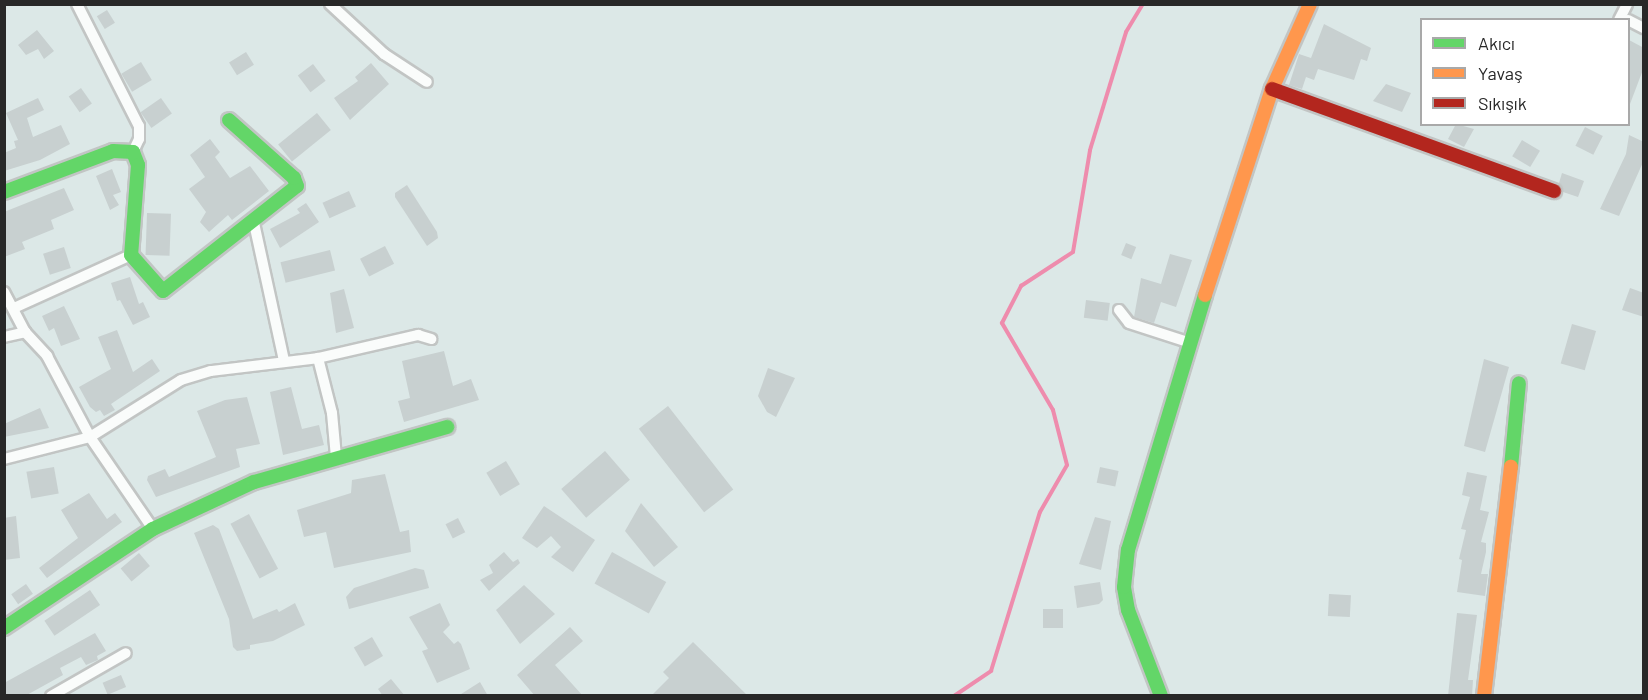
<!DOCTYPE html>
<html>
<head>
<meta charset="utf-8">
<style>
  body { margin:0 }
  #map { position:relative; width:1648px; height:700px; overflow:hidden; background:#dce8e7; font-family:Barlow,sans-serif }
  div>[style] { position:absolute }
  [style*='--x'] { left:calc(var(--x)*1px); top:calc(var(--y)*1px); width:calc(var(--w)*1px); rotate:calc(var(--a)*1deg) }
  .stream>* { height:4px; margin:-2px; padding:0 2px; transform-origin:2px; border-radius:2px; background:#ee8cad }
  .building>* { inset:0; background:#c8d0d0; transform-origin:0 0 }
  .roads { filter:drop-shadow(2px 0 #c2c5c4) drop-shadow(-2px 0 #c2c5c4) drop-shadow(0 2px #c2c5c4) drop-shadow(0 -2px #c2c5c4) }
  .street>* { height:10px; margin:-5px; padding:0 5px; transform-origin:5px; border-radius:5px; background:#fafcfb }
  .fast>* { height:14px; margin:-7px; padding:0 7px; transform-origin:7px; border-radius:7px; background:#63d668 }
  .slow>* { height:14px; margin:-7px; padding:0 7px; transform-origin:7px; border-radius:7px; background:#ff974d }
  .jam>* { height:14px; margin:-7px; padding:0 7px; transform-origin:7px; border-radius:7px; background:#b3261e }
  span { translate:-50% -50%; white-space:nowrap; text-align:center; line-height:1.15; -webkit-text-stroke:5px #fff; paint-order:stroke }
  .frame { position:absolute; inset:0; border:6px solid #282828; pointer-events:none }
  .legend { position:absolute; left:1420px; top:18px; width:210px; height:108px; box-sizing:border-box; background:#fff; border:2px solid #a9a9a9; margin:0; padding:8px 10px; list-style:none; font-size:18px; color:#282828 }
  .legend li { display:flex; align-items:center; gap:12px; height:30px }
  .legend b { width:30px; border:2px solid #a9a9a9 }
</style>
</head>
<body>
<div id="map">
  <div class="stream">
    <i style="--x:954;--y:696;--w:45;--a:-34"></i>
    <i style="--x:991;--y:671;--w:166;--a:-72.9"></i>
    <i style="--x:1040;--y:512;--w:54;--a:-60.1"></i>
    <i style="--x:1067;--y:465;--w:57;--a:-104.3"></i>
    <i style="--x:1053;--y:410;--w:101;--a:-120.4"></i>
    <i style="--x:1002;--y:323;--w:42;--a:-62.8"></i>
    <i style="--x:1021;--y:286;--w:62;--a:-33.2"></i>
    <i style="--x:1073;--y:252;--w:103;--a:-80.5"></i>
    <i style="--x:1090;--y:150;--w:123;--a:-73"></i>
    <i style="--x:1126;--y:32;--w:33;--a:-59"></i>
  </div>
  <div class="building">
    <i style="left:107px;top:10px;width:15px;height:12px;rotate:58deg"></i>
    <i style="clip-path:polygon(1324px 24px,1371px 48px,1367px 61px,1361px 59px,1354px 80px,1318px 69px,1314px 80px,1306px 77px,1302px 89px,1289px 85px,1299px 54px,1311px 58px)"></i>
    <i style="clip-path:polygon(37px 30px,54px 51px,44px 59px,38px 49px,26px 55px,18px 45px)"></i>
    <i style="clip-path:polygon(1629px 40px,1644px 48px,1644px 67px,1630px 104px)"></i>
    <i style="left:246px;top:52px;width:15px;height:20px;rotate:58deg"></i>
    <i style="left:141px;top:62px;width:21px;height:23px;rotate:59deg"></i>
    <i style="clip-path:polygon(371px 63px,389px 84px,350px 120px,334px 98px,358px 81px,355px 77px)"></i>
    <i style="left:313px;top:64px;width:21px;height:19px;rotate:53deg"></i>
    <i style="clip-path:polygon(1386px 84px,1411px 93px,1402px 112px,1373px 101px)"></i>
    <i style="left:81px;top:88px;width:19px;height:15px;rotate:55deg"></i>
    <i style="clip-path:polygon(38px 98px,44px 110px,27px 118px,33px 137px,61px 125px,70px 144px,40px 160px,4px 171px,4px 153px,16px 148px,14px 141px,18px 140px,6px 113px)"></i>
    <i style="left:161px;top:98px;width:19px;height:25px;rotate:55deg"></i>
    <i style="left:317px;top:113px;width:22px;height:50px;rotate:51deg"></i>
    <i style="clip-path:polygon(1456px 124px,1474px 129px,1464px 147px,1448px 139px)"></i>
    <i style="left:1585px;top:127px;width:20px;height:21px;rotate:27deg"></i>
    <i style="clip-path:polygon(1629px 135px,1644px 142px,1644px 160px,1619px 216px,1600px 209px,1626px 154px)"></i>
    <i style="clip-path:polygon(210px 139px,220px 152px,215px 157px,230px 178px,250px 166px,269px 191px,232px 220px,228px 215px,209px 232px,200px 222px,206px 212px,189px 189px,205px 177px,190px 155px)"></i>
    <i style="left:1522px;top:140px;width:21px;height:19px;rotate:31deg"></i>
    <i style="clip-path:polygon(112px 169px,121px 192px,113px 195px,119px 205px,110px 210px,96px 176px)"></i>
    <i style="clip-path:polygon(1562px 173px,1584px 181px,1578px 197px,1563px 192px,1559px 183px)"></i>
    <i style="clip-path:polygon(407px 185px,437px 232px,438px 238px,427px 246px,395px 197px,395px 193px)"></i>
    <i style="clip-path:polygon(64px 188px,74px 210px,51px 220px,54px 229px,22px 242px,25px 249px,4px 257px,4px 212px)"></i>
    <i style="left:349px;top:191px;width:17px;height:29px;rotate:66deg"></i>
    <i style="clip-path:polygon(306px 203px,319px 222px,280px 248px,270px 229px,300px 213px,297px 209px)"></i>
    <i style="left:147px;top:213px;width:24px;height:42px;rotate:2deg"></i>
    <i style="left:1126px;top:243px;width:11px;height:13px;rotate:22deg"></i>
    <i style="left:385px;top:246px;width:20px;height:28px;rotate:63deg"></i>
    <i style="left:64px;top:247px;width:22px;height:22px;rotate:72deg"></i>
    <i style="left:330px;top:250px;width:21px;height:51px;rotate:76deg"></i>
    <i style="clip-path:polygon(1170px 254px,1192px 260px,1176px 307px,1161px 302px,1154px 323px,1134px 317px,1141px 278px,1161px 284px)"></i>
    <i style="clip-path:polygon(130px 277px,139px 304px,143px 302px,150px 317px,133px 325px,120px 300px,117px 301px,111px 283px)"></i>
    <i style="clip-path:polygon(1630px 288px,1644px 293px,1644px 317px,1622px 310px)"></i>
    <i style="clip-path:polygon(344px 289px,354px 328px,336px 333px,330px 293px)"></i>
    <i style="left:1086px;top:300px;width:24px;height:18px;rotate:7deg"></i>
    <i style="clip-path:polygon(64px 306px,80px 339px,61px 346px,54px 328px,49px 331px,42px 316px)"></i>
    <i style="left:1572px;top:324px;width:25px;height:41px;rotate:16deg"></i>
    <i style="clip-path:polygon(117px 330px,133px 372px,152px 359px,160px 371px,111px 404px,115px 410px,104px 416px,100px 410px,96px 412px,90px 407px,79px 387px,111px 369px,98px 337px)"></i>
    <i style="clip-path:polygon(444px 351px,453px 386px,471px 379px,479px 400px,404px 422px,398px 401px,410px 398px,402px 361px)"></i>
    <i style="clip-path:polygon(1484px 359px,1509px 367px,1485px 452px,1464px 446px)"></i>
    <i style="clip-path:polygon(768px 368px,795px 378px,776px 417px,767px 412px,758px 396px)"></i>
    <i style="clip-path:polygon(291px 387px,302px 429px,319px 425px,324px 445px,283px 455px,270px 392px)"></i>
    <i style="clip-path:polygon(247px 397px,260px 444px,236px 449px,240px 467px,156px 497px,147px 480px,148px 476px,165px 469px,169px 477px,216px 457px,197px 411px,225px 400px)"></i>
    <i style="left:668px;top:406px;width:106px;height:37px;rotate:52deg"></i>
    <i style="clip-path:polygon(40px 408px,49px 428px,4px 437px,4px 424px)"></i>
    <i style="left:605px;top:451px;width:38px;height:58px;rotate:49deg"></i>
    <i style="left:506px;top:461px;width:27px;height:23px;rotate:59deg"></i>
    <i style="left:54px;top:467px;width:27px;height:28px;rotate:80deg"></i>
    <i style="left:1100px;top:467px;width:19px;height:16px;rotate:12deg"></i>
    <i style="clip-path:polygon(1467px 472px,1487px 476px,1480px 510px,1489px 512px,1481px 542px,1486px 543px,1486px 552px,1481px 574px,1488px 574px,1485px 596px,1457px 592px,1462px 560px,1459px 559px,1466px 530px,1461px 529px,1470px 497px,1462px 495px)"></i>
    <i style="clip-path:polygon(385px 474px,400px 532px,409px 530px,411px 552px,334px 568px,326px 532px,304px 537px,297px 510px,351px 493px,352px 480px)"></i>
    <i style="clip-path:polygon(89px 493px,107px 519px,115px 513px,122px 522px,47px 578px,39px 568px,78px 538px,61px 510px)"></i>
    <i style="clip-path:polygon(641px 503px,678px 547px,654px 567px,625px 531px)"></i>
    <i style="clip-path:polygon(544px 506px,595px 540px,573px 572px,551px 557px,561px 547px,551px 536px,537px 548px,522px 538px)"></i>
    <i style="left:249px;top:514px;width:62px;height:21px;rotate:62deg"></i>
    <i style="clip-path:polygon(16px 516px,20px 558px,4px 560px,4px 518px)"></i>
    <i style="clip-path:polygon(1095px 517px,1111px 521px,1101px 570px,1079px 564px)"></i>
    <i style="left:458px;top:518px;width:16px;height:14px;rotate:63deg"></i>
    <i style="clip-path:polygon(213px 525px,219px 529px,253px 619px,277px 609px,279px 612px,295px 603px,305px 625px,273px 641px,250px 645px,250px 649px,237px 651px,233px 647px,229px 619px,194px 533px)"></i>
    <i style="clip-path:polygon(504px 552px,513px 562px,518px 559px,520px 563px,489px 591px,480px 580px,493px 573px,489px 565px)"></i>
    <i style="left:612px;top:552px;width:62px;height:36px;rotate:29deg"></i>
    <i style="left:139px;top:553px;width:17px;height:24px;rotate:50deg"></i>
    <i style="clip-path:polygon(415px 568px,424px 570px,429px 588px,349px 609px,346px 597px,354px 588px)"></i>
    <i style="clip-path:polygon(1100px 582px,1103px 600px,1099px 604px,1077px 608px,1074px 586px)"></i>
    <i style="left:26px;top:584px;width:12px;height:18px;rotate:55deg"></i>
    <i style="clip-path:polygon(524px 585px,555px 614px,520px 644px,496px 610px)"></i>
    <i style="left:90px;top:590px;width:18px;height:55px;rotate:56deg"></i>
    <i style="left:1329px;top:594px;width:22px;height:22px;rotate:3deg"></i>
    <i style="clip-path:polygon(440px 603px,450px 625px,443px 632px,454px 644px,458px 641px,461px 644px,470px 669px,437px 683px,422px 651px,428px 649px,409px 617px)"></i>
    <i style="left:1043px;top:609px;width:20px;height:19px"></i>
    <i style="clip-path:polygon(1457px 613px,1477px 615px,1468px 680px,1473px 680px,1472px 696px,1448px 696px)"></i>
    <i style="clip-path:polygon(570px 627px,583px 641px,555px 665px,583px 696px,535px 696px,517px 675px)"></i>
    <i style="clip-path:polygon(95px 633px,106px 651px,97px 656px,98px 660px,86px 665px,81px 657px,60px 668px,63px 675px,25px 696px,4px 696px,4px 683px)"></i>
    <i style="left:372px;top:637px;width:22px;height:21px;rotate:60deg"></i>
    <i style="clip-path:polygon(693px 642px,748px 696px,651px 696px,669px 678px,663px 672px)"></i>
    <i style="left:121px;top:675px;width:13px;height:20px;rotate:67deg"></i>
    <i style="clip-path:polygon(391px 679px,405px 696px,383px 696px,378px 689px)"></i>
    <i style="clip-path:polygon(480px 682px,488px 696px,458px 696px)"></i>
  </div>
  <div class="roads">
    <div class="street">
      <i style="--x:77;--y:4;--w:137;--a:63.1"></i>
      <i style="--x:139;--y:126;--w:13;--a:90"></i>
      <i style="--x:139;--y:139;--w:14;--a:115"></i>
      <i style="--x:330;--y:4;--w:74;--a:42.8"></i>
      <i style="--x:384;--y:54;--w:51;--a:33.1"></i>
      <i style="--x:1619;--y:20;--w:18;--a:-63"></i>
      <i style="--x:1628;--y:20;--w:18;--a:27"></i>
      <i style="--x:254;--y:223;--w:141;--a:77.7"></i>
      <i style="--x:4;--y:292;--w:45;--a:62.3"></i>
      <i style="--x:14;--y:308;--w:128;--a:-24.4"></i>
      <i style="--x:1119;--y:310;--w:16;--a:52"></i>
      <i style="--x:1129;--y:323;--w:65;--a:17.9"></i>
      <i style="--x:4;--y:337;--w:22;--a:-13"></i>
      <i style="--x:25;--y:332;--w:33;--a:47"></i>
      <i style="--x:47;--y:356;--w:92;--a:62"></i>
      <i style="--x:90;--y:437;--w:112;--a:55.6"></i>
      <i style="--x:336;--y:457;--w:44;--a:-95.2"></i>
      <i style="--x:332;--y:413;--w:57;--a:-104.3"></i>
      <i style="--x:318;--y:358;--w:103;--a:-13"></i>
      <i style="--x:418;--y:335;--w:14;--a:17"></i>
      <i style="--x:4;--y:459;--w:89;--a:-14.3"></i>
      <i style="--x:90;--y:437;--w:107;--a:-32.1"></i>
      <i style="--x:181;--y:380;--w:31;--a:-17"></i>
      <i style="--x:211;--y:371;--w:108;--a:-6.9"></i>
      <i style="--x:51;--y:696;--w:86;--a:-29.8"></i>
    </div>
    <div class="fast">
      <i style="--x:4;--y:192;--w:116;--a:-20.6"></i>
      <i style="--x:113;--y:151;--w:20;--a:3"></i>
      <i style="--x:133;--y:152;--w:14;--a:69"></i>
      <i style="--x:138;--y:165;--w:90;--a:94.4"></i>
      <i style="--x:131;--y:255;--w:48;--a:48.4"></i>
      <i style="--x:163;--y:291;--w:170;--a:-38.1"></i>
      <i style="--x:297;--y:186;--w:9;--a:-111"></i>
      <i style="--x:294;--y:178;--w:87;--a:-138.3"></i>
      <i style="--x:1511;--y:467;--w:84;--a:-84.6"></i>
      <i style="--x:4;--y:628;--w:179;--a:-33.6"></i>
      <i style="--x:153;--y:529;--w:111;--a:-25"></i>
      <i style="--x:254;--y:482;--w:201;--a:-15.9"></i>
      <i style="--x:1161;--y:696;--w:92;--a:-111"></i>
      <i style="--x:1128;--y:610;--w:23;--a:-100"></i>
      <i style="--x:1124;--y:587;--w:37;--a:-84"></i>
      <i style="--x:1128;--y:550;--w:266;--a:-73.2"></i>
    </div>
    <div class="slow">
      <i style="--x:1205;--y:295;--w:217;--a:-72"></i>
      <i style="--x:1272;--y:89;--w:93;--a:-65.9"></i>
      <i style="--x:1484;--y:696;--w:231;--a:-83.3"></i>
    </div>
    <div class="jam">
      <i style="--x:1272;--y:89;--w:300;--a:19.9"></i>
    </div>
  </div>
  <div class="frame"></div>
  <ul class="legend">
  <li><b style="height:8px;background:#63d668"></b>Akıcı</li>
  <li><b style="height:8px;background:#ff974d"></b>Yavaş</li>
  <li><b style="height:8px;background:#b3261e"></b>Sıkışık</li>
  </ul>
</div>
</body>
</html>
